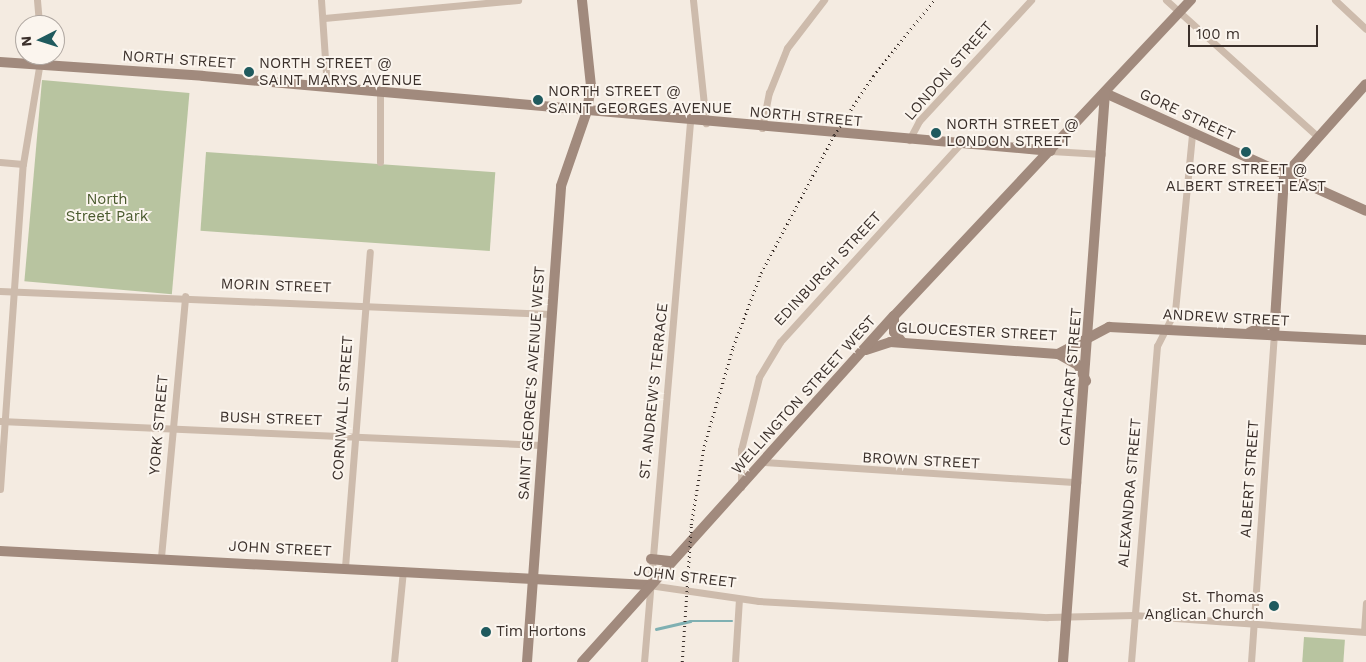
<!DOCTYPE html>
<html>
<head>
<meta charset="utf-8">
<style>
  body { margin:0 }
  #map { position:relative; width:1366px; height:662px; overflow:hidden; background:#f4ebe1; font-family:"Work Sans",sans-serif }
  div>[style] { position:absolute }
  [style*='--x'] { left:calc(var(--x)*1px); top:calc(var(--y)*1px); width:calc(var(--w)*1px); rotate:calc(var(--a)*1deg) }
  .green>* { inset:0; background:#b8c4a0; transform-origin:0 0 }
  .stream>* { height:2.5px; margin:-1.25px; padding:0 1.25px; transform-origin:1.25px; border-radius:1.25px; background:#7fb0b2 }
  .street>* { height:7px; margin:-3.5px; padding:0 3.5px; transform-origin:3.5px; border-radius:3.5px; background:#cdbbac }
  .secondary>* { height:10px; margin:-5px; padding:0 5px; transform-origin:5px; border-radius:5px; background:#a18a7d }
  .rail>* { height:2.5px; margin-top:-1.25px; transform-origin:0; background:repeating-linear-gradient(90deg,#3b302b 0 1px,transparent 0 5px) }
  .dots>* { width:14px; height:14px; translate:-50% -50%; box-sizing:border-box; border:2px solid #fbf5ee; border-radius:50% }
  span { translate:-50% -50%; white-space:nowrap; text-align:center; line-height:1.15; -webkit-text-stroke:4px #fbf5ee; paint-order:stroke }
  .street-label { font-size:15px; color:#3b302b }
  .poi-label { font-size:15px; color:#3b302b }
  .left { translate:0 -50%; text-align:left }
  .right { translate:-100% -50%; text-align:right }
  .park-label { font-size:15px; color:#4a5a2e }
  .north { position:absolute; left:15px; top:15px; width:50px; height:50px; box-sizing:border-box; background:#fbf5ee; border:1px solid #aea6a0; border-radius:50%; rotate:265deg; font-size:14px; font-weight:700; line-height:20px; text-align:center; color:#3b302b }
  .north::after { content:''; display:block; margin:auto; width:18px; height:22px; background:#1f5a5e; clip-path:polygon(50% 0,100% 100%,50% 72%,0 100%) }
  .scale { position:absolute; left:1188px; top:25px; width:130px; height:22px; box-sizing:border-box; border:2px solid #3b302b; border-top:0; padding-left:6px; font-size:15px; line-height:18px; white-space:nowrap; color:#3b302b; -webkit-text-stroke:4px #fbf5ee; paint-order:stroke }
</style>
</head>
<body>
<div id="map">
  <div class="green">
    <i style="left:42px;top:80px;width:148px;height:202px;rotate:5deg"></i>
    <i style="left:206px;top:152px;width:290px;height:79px;rotate:4deg"></i>
    <i style="left:1304px;top:637px;width:41px;height:25px;rotate:4deg"></i>
  </div>
  <div class="stream">
    <i style="--x:656;--y:629;--w:35;--a:-13"></i>
    <i style="--x:690;--y:621;--w:42;--a:0"></i>
  </div>
  <div class="street">
    <i style="--x:37;--y:0;--w:25;--a:85"></i>
    <i style="--x:321;--y:0;--w:87;--a:86.1"></i>
    <i style="--x:693;--y:0;--w:124;--a:84"></i>
    <i style="--x:1166;--y:0;--w:205;--a:42"></i>
    <i style="--x:1335;--y:0;--w:42;--a:43.1"></i>
    <i style="--x:324;--y:18;--w:195;--a:-5.3"></i>
    <i style="--x:762;--y:128;--w:36;--a:-79"></i>
    <i style="--x:769;--y:93;--w:48;--a:-68.2"></i>
    <i style="--x:787;--y:48;--w:61;--a:-52.4"></i>
    <i style="--x:909;--y:140;--w:21;--a:-62"></i>
    <i style="--x:919;--y:121;--w:165;--a:-47.2"></i>
    <i style="--x:1051;--y:151;--w:51;--a:3.4"></i>
    <i style="--x:0;--y:162;--w:23;--a:5"></i>
    <i style="--x:380;--y:162;--w:70;--a:-90"></i>
    <i style="--x:0;--y:291;--w:552;--a:2.39"></i>
    <i style="--x:0;--y:421;--w:541;--a:2.54"></i>
    <i style="--x:764;--y:462;--w:314;--a:3.7"></i>
    <i style="--x:741;--y:487;--w:37;--a:-90"></i>
    <i style="--x:741;--y:450;--w:75;--a:-76.1"></i>
    <i style="--x:759;--y:377;--w:41;--a:-59"></i>
    <i style="--x:780;--y:342;--w:266;--a:-47.7"></i>
    <i style="--x:0;--y:489;--w:326;--a:-86"></i>
    <i style="--x:23;--y:164;--w:110;--a:-80.6"></i>
    <i style="--x:161;--y:557;--w:262;--a:-84.7"></i>
    <i style="--x:345;--y:567;--w:316;--a:-85.5"></i>
    <i style="--x:649;--y:585;--w:111;--a:8.3"></i>
    <i style="--x:759;--y:601;--w:289;--a:3.2"></i>
    <i style="--x:1048;--y:617;--w:86;--a:-1.3"></i>
    <i style="--x:1134;--y:615;--w:233;--a:4.2"></i>
    <i style="--x:1364;--y:631;--w:28;--a:-86"></i>
    <i style="--x:394;--y:662;--w:92;--a:-84.4"></i>
    <i style="--x:644;--y:662;--w:542;--a:-85.13"></i>
    <i style="--x:735;--y:662;--w:63;--a:-86.4"></i>
    <i style="--x:1131;--y:662;--w:317;--a:-85.3"></i>
    <i style="--x:1157;--y:346;--w:39;--a:-63"></i>
    <i style="--x:1175;--y:311;--w:178;--a:-84.5"></i>
    <i style="--x:1251;--y:662;--w:327;--a:-86"></i>
  </div>
  <div class="secondary">
    <i style="--x:0;--y:62;--w:203;--a:3.9"></i>
    <i style="--x:203;--y:76;--w:851;--a:5.05"></i>
    <i style="--x:1105;--y:93;--w:286;--a:24.3"></i>
    <i style="--x:894;--y:316;--w:16;--a:90"></i>
    <i style="--x:894;--y:332;--w:13;--a:51"></i>
    <i style="--x:1250;--y:332;--w:22;--a:-24"></i>
    <i style="--x:1270;--y:323;--w:11;--a:-56"></i>
    <i style="--x:1274;--y:336;--w:160;--a:-86.4"></i>
    <i style="--x:1284;--y:176;--w:123;--a:-48.3"></i>
    <i style="--x:866;--y:350;--w:25;--a:-18"></i>
    <i style="--x:890;--y:342;--w:168;--a:4.1"></i>
    <i style="--x:1058;--y:354;--w:58;--a:-27.9"></i>
    <i style="--x:1109;--y:327;--w:257;--a:2.9"></i>
    <i style="--x:1058;--y:354;--w:23;--a:29"></i>
    <i style="--x:1078;--y:365;--w:18;--a:63"></i>
    <i style="--x:0;--y:551;--w:649;--a:3"></i>
    <i style="--x:651;--y:559;--w:19;--a:6"></i>
    <i style="--x:527;--y:662;--w:477;--a:-85.9"></i>
    <i style="--x:561;--y:186;--w:79;--a:-70.9"></i>
    <i style="--x:587;--y:111;--w:25;--a:-81"></i>
    <i style="--x:591;--y:86;--w:86;--a:-96"></i>
    <i style="--x:582;--y:662;--w:466;--a:-48"></i>
    <i style="--x:894;--y:316;--w:434;--a:-46.8"></i>
    <i style="--x:1063;--y:662;--w:571;--a:-85.78"></i>
  </div>
  <div class="rail">
    <i style="--x:682;--y:662;--w:137;--a:-86.2"></i>
    <i style="--x:691;--y:525;--w:80;--a:-80.7"></i>
    <i style="--x:704;--y:446;--w:103;--a:-73.7"></i>
    <i style="--x:733;--y:347;--w:79;--a:-69.3"></i>
    <i style="--x:761;--y:273;--w:156;--a:-62.1"></i>
    <i style="--x:834;--y:135;--w:71;--a:-56.5"></i>
    <i style="--x:873;--y:76;--w:97;--a:-51.2"></i>
  </div>
  <div class="dots">
    <i style="left:249px;top:72px;background:#1f5a5e"></i>
    <i style="left:538px;top:100px;background:#1f5a5e"></i>
    <i style="left:936px;top:133px;background:#1f5a5e"></i>
    <i style="left:1246px;top:152px;background:#1f5a5e"></i>
    <i style="left:1274px;top:606px;background:#1f5a5e"></i>
    <i style="left:486px;top:632px;background:#1f5a5e"></i>
  </div>
  <div class="street-label">
    <span style="left:179px;top:60px;rotate:4deg">NORTH STREET</span>
    <span style="left:949px;top:71px;rotate:-49deg">LONDON STREET</span>
    <span style="left:1187px;top:115px;rotate:25deg">GORE STREET</span>
    <span style="left:806px;top:117px;rotate:5deg">NORTH STREET</span>
    <span style="left:828px;top:269px;rotate:-47deg">EDINBURGH STREET</span>
    <span style="left:276px;top:286px;rotate:2deg">MORIN STREET</span>
    <span style="left:1226px;top:318px;rotate:3deg">ANDREW STREET</span>
    <span style="left:977px;top:332px;rotate:3deg">GLOUCESTER STREET</span>
    <span style="left:1071px;top:377px;rotate:-85deg">CATHCART STREET</span>
    <span style="left:532px;top:383px;rotate:-86deg">SAINT GEORGE'S AVENUE WEST</span>
    <span style="left:654px;top:391px;rotate:-84deg">ST. ANDREW'S TERRACE</span>
    <span style="left:804px;top:395px;rotate:-48deg">WELLINGTON STREET WEST</span>
    <span style="left:343px;top:408px;rotate:-86deg">CORNWALL STREET</span>
    <span style="left:271px;top:419px;rotate:2deg">BUSH STREET</span>
    <span style="left:159px;top:425px;rotate:-85deg">YORK STREET</span>
    <span style="left:921px;top:461px;rotate:3deg">BROWN STREET</span>
    <span style="left:1250px;top:479px;rotate:-86deg">ALBERT STREET</span>
    <span style="left:1130px;top:493px;rotate:-85deg">ALEXANDRA STREET</span>
    <span style="left:280px;top:549px;rotate:3deg">JOHN STREET</span>
    <span style="left:685px;top:577px;rotate:7deg">JOHN STREET</span>
  </div>
  <div class="poi-label">
    <span class="left" style="left:259px;top:72px">NORTH STREET @<br>SAINT MARYS AVENUE</span>
    <span class="left" style="left:548px;top:100px">NORTH STREET @<br>SAINT GEORGES AVENUE</span>
    <span class="left" style="left:946px;top:133px">NORTH STREET @<br>LONDON STREET</span>
    <span style="left:1246px;top:178px">GORE STREET @<br>ALBERT STREET EAST</span>
    <span class="right" style="left:1264px;top:606px">St. Thomas<br>Anglican Church</span>
    <span class="left" style="left:496px;top:632px">Tim Hortons</span>
  </div>
  <div class="park-label">
    <span style="left:107px;top:208px">North<br>Street Park</span>
  </div>
  <div class="north">N</div>
  <div class="scale">100 m</div>
</div>
</body>
</html>
